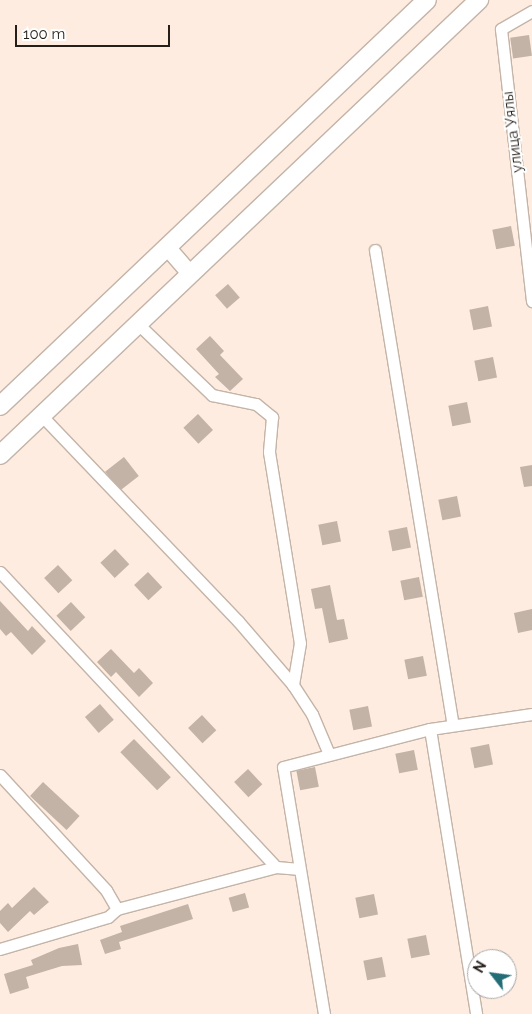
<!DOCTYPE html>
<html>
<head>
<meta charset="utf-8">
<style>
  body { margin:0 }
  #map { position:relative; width:532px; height:1014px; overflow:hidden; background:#fdecdf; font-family:Raleway,sans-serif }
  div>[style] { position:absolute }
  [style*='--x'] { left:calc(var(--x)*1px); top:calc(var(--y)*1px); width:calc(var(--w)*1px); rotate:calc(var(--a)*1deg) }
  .building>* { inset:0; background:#c3b2a6; transform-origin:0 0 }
  .roads { filter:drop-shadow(1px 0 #c4b4a8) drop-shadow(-1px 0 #c4b4a8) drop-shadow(0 1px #c4b4a8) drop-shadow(0 -1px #c4b4a8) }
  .minor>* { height:11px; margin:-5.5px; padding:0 5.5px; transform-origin:5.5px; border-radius:5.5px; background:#fff }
  .secondary>* { height:16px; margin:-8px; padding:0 8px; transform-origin:8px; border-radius:8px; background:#fff }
  .primary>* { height:18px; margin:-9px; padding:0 9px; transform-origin:9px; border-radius:9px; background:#fff }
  span { translate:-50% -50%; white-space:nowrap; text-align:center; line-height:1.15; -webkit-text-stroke:4px #fff; paint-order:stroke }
  .street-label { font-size:15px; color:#251f1a }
  .north { position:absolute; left:467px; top:949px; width:50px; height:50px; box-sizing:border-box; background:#fff; border:1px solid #a8a5a3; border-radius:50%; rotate:300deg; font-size:14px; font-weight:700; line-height:20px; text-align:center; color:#251f1a }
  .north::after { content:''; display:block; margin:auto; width:18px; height:22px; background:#236d77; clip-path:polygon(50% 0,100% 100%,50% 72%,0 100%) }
  .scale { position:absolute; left:15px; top:25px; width:155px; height:22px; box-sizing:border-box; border:2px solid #251f1a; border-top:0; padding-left:6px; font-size:15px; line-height:18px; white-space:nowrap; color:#251f1a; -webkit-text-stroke:4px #fff; paint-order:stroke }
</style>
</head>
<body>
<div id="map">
  <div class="building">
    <i style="left:529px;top:35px;width:21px;height:19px;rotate:82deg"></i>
    <i style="left:511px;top:226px;width:20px;height:19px;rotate:79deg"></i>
    <i style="left:228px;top:284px;width:18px;height:17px;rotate:49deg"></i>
    <i style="left:488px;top:306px;width:21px;height:19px;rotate:79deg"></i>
    <i style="clip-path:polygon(210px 336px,224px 351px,220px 355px,243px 379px,230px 391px,215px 377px,219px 374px,196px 349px)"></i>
    <i style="left:493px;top:357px;width:21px;height:19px;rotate:79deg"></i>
    <i style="left:467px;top:402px;width:21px;height:19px;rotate:79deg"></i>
    <i style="left:198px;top:414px;width:22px;height:20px;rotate:47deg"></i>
    <i style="left:124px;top:457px;width:24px;height:24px;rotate:52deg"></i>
    <i style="clip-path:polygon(532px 465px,532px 486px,524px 487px,520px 467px)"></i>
    <i style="left:457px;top:496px;width:21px;height:19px;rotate:79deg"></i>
    <i style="left:337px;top:521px;width:21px;height:19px;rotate:79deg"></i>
    <i style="left:407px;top:527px;width:21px;height:19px;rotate:79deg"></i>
    <i style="left:115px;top:549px;width:21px;height:20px;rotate:47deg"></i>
    <i style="left:58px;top:565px;width:21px;height:19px;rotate:47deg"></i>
    <i style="left:148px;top:572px;width:21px;height:19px;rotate:47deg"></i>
    <i style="left:419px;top:577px;width:20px;height:19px;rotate:79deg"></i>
    <i style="clip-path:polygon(330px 585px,337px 620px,344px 619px,348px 639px,329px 643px,322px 608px,315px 609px,311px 589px)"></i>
    <i style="clip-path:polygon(0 601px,28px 631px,32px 626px,46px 641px,32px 655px,11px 632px,6px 636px,0 629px)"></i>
    <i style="left:71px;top:602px;width:21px;height:20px;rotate:47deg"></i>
    <i style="clip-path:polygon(532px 609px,532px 630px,518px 633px,514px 613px)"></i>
    <i style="clip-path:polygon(111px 649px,134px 673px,139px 668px,153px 683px,139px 697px,116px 672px,111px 677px,97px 662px)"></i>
    <i style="left:423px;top:656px;width:20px;height:19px;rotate:79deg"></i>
    <i style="left:100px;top:704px;width:21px;height:20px;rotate:49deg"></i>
    <i style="left:368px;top:706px;width:21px;height:19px;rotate:79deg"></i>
    <i style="left:202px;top:715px;width:21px;height:19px;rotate:47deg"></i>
    <i style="left:134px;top:739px;width:53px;height:19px;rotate:46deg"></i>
    <i style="left:489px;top:744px;width:21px;height:19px;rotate:79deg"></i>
    <i style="left:414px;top:750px;width:20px;height:19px;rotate:79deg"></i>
    <i style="left:315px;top:767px;width:20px;height:19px;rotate:79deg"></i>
    <i style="left:248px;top:769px;width:21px;height:19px;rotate:47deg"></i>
    <i style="left:43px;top:782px;width:50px;height:19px;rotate:43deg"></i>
    <i style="clip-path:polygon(34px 887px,49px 902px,34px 915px,30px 911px,8px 932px,0 923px,0 911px,8px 903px,12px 908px)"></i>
    <i style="left:245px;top:893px;width:15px;height:17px;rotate:74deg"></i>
    <i style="left:374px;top:894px;width:21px;height:19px;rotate:79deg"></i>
    <i style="clip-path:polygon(188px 904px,193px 919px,119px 942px,121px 949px,105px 954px,100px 940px,122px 932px,120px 926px)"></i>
    <i style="left:426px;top:935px;width:20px;height:19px;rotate:79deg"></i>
    <i style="clip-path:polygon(78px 944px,82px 965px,62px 966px,26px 977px,29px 988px,10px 994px,4px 974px,33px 965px,31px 960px,59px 948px)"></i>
    <i style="left:382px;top:957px;width:20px;height:19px;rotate:79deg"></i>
  </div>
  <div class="roads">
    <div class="minor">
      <i style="--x:532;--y:11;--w:36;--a:150"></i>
      <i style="--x:501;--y:29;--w:274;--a:83.5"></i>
      <i style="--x:375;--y:250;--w:481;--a:80.7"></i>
      <i style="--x:138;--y:324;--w:103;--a:43.8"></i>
      <i style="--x:212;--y:395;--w:45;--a:11.6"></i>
      <i style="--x:256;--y:404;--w:21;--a:39"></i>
      <i style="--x:272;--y:417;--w:35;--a:95"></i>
      <i style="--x:269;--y:452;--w:193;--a:80.8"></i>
      <i style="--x:300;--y:643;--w:43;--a:99.5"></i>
      <i style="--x:42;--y:416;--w:284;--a:46.3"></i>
      <i style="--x:238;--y:621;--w:84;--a:49.3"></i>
      <i style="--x:293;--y:685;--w:35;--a:57"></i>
      <i style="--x:312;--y:714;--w:43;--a:67"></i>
      <i style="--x:0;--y:572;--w:404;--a:46.9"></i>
      <i style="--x:430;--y:729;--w:289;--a:80.8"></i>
      <i style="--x:0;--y:775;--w:156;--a:47.3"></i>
      <i style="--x:106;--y:890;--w:22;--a:60"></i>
      <i style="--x:117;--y:909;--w:12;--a:138"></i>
      <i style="--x:108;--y:917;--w:113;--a:163.5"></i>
      <i style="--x:117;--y:909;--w:164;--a:-14.8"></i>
      <i style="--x:276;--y:867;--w:21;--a:5"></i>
      <i style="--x:324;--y:1014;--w:250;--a:-99.4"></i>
      <i style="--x:283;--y:767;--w:152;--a:-14.5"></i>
      <i style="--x:430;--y:729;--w:103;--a:-8.4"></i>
    </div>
    <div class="secondary">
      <i style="--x:167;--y:247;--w:35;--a:49"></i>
    </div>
    <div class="primary">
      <i style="--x:0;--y:406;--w:589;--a:-43.56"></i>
      <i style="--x:0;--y:455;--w:661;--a:-43.53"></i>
    </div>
  </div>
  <div class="street-label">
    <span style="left:513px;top:132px;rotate:-97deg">улица Уялы</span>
  </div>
  <div class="north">N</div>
  <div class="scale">100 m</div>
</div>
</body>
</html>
